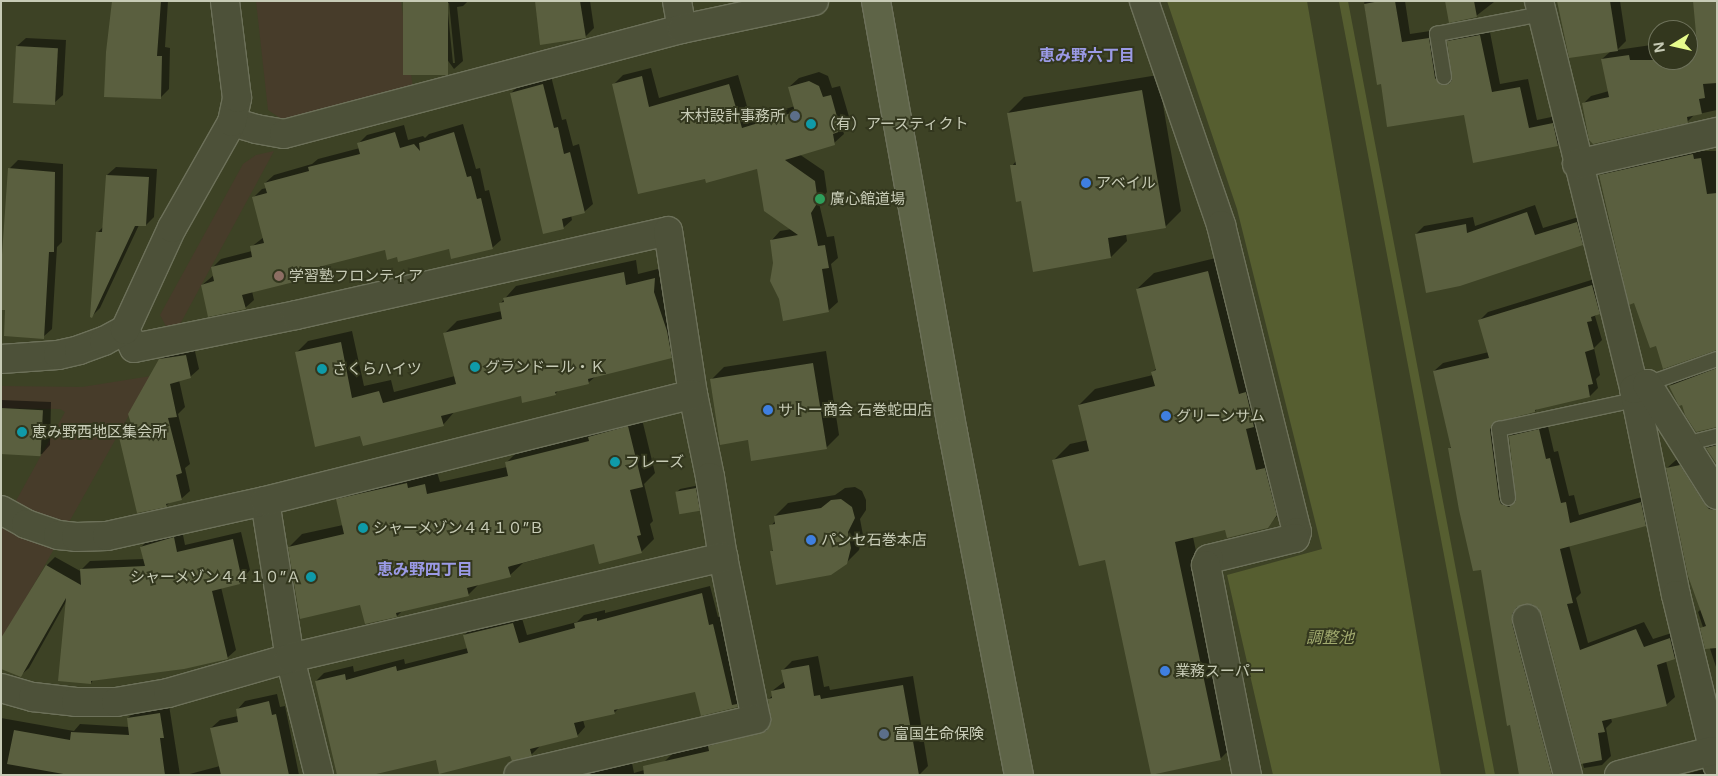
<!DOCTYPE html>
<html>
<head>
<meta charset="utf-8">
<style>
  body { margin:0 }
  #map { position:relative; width:1718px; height:776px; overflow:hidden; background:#3d4225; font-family:Inter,"Noto Sans JP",sans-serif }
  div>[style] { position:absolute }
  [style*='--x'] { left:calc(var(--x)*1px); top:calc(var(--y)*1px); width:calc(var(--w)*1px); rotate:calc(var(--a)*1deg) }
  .green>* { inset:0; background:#473c2a }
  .water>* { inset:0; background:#565e30 }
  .shadow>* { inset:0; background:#0007 }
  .stream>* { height:9px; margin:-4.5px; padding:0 4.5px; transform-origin:4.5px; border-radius:4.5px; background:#565e30 }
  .building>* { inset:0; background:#5a5f3f; transform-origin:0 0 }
  .roads { filter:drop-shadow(1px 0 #6d715a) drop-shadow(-1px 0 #6d715a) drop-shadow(0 1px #6d715a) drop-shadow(0 -1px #6d715a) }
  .lane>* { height:14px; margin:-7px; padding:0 7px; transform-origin:7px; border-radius:7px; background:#4d5139 }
  .street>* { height:28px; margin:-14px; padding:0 14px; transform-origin:14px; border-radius:14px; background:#4d5139 }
  .secondary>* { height:28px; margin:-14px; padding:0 14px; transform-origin:14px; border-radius:14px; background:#5e6447 }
  .dots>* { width:14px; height:14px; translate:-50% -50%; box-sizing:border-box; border:2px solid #33371e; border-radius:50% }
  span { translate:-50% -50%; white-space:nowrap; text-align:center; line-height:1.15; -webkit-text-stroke:4px #33371e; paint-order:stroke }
  .poi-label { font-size:15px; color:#c7cbb6 }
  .right { translate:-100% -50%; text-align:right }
  .left { translate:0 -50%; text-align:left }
  .neighbourhood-label { font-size:16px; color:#9b9ae6; font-weight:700 }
  .water-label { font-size:16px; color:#a2ab6f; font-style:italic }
  .frame { position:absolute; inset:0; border:2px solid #c7cbb6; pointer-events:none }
  .north { position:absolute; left:1648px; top:20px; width:50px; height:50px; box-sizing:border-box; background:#33371e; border:1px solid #6e725b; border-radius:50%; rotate:261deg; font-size:14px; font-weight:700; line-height:20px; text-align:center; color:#c7cbb6 }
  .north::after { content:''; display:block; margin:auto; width:18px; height:22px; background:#e6fb8c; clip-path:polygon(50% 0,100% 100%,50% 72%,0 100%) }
</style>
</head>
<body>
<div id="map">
  <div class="green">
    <i style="clip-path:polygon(256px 1px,401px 1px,413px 88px,283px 120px,268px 110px)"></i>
    <i style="clip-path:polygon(274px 151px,178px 328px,168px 330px,160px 315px,243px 164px,256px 155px)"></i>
    <i style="clip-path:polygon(151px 376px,68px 524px,1px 643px,1px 528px,65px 412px,60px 409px,1px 408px,1px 386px,82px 387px)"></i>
  </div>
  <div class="water">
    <i style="clip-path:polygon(1167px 1px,1307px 1px,1441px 775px,1273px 775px,1227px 575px,1322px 549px,1237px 209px)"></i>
  </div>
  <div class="shadow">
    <i style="clip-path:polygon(113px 1px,168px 1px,165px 47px,170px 48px,169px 89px,160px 98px)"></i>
    <i style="clip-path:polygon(evenodd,405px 1px,468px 1px,463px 6px,457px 7px,463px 61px,454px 69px,405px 1px,447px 3px,449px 3px,455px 63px,453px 63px,447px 3px)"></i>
    <i style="clip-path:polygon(536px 1px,590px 1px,594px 28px,585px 37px)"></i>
    <i style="clip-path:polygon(1364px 1px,1405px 1px,1410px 34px,1437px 30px,1446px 75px,1454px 78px,1448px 41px,1457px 33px,1489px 27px,1500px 84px,1528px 79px,1537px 120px,1561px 115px,1566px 136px,1558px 145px,1474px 161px,1465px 114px,1382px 83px,1378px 83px)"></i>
    <i style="clip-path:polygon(1446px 1px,1494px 1px,1494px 2px,1476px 16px)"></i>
    <i style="clip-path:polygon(1559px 1px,1620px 1px,1626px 41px,1617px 50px,1658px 44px,1658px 60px,1688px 60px,1688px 39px,1698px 38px,1717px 1px,1717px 110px,1694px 115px,1687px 122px,1583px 104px,1591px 96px,1609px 91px,1602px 59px,1611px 51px)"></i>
    <i style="clip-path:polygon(26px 38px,66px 40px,63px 95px,54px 103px,17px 46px)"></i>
    <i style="clip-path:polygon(651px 68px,659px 98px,738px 75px,751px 120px,795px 106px,789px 87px,799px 78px,819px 72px,828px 76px,832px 88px,840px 86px,850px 120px,842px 128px,844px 134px,834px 143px,799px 154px,824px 171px,827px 192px,819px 203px,827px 237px,834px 236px,838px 258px,831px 264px,838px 302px,828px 311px,774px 263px,771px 241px,780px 231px,792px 229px,758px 167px,706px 177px,614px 84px,623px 75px)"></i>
    <i style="clip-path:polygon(1158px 75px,1181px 211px,1165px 227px,1126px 234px,1127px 241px,1111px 257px,1022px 200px,1012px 166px,1016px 161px,1008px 113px,1024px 97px)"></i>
    <i style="clip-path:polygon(551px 76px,562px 120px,566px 119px,573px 146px,579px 144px,593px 204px,584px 212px,571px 215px,572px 220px,563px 228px,511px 93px,520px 84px)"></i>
    <i style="clip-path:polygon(463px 124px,476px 169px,480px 168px,485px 191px,489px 190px,501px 240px,492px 248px,450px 248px,398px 256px,386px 249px,305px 269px,297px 280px,252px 291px,254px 300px,245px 308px,202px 285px,214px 275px,213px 267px,221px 259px,252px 251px,251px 247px,264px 237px,253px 198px,262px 189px,267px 188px,265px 183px,274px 175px,312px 164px,318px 159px,360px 148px,359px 143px,367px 135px,404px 125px,408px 140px,423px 136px,425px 138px,429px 134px)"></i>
    <i style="clip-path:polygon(1701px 146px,1702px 151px,1717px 151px,1717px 350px,1601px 175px,1609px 167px)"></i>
    <i style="clip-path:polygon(18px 160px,63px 164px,62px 242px,57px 247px,52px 329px,43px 337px,7px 309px,9px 169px)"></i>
    <i style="clip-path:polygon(116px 167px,157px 169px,154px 217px,146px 225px,139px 225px,100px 308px,92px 316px,97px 233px,104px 226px,107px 175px)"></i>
    <i style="clip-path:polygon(1535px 205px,1543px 228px,1585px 215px,1590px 236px,1582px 244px,1416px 234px,1424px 226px,1473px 217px,1475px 226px)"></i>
    <i style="clip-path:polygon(1224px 256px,1283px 510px,1267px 527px,1226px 528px,1193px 537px,1236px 743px,1220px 759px,1106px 558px,1054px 460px,1070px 444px,1088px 440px,1079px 405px,1095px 389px,1153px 375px,1152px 372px,1157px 368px,1137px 289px,1154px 273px)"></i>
    <i style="clip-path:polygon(636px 260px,638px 274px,666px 267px,683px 345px,671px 357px,596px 376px,589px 382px,559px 390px,555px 394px,522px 395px,455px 411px,443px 425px,361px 435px,296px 353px,308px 341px,352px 331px,364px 386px,391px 380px,394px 392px,455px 376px,445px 333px,457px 321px,502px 311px,500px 304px,516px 286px)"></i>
    <i style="clip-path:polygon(1601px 277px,1607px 305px,1595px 316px,1602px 340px,1594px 348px,1600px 375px,1596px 379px,1598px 388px,1590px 396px,1538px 408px,1535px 411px,1498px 420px,1507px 490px,1510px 496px,1517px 499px,1510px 436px,1518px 428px,1547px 422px,1554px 452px,1558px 451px,1569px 496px,1574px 495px,1579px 515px,1649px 495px,1654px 516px,1645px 525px,1569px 545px,1581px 593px,1576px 598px,1588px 643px,1644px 622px,1653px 639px,1678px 631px,1683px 650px,1675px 658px,1666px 661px,1675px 697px,1666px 705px,1611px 718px,1612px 722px,1606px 728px,1611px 756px,1602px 765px,1584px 768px,1543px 615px,1539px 607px,1531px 603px,1522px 603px,1520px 606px,1520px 614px,1554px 775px,1520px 775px,1482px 568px,1450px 448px,1452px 446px,1434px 371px,1443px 363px,1489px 352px,1480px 320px,1488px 312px)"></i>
    <i style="clip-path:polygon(194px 347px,199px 369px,190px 377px,179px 380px,185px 407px,178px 414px,190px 464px,185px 468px,190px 491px,181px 499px,170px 502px,166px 506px,121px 437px,129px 428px,134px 427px,160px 360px,169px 351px)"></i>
    <i style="clip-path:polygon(826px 351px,839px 435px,826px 448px,749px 439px,711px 380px,724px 367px)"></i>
    <i style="clip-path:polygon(1717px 364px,1717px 427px,1683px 404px,1670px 386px,1678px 378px)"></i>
    <i style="clip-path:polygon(1px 400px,51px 402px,50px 445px,42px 454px,1px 452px)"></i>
    <i style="clip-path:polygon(641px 415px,655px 473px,644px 484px,653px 521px,650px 524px,654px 539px,641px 552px,595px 543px,523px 563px,510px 575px,479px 584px,468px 595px,402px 611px,397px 616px,361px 603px,289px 547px,302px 534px,343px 525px,337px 500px,350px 487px,437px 472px,440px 482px,507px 467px,506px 463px,519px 450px)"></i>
    <i style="clip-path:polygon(1717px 439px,1717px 463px,1707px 448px)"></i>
    <i style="clip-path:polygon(1688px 457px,1717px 499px,1717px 670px,1698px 612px,1701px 609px,1667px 468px,1676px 460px)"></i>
    <i style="clip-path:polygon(700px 485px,703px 506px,699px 510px,676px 493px,680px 489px)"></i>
    <i style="clip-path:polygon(855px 487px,862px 491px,866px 500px,866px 510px,860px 519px,863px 535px,859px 550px,846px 563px,771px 552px,774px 549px,771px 526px,776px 520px,775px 516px,788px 503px,835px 495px,845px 488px)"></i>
    <i style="clip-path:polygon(182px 530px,185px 545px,241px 532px,250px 570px,239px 583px,221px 587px,236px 650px,227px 658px,94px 679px,91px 683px,67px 600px,29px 668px,20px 676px,47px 565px,55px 557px,82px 572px,82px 569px,90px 561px,144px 559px,141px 547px,149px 539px)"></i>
    <i style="clip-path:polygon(710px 586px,718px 617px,721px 616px,745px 698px,737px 706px,702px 714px,696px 690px,620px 707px,614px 713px,583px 720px,585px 727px,577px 736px,540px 746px,531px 755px,437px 759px,316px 681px,324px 673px,353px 666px,354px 672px,404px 659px,405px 664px,468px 648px,464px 635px,473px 627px,521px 615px,527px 635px,577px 622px,584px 615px,605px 610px,605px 613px)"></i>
    <i style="clip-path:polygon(818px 656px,824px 687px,829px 686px,830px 690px,913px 676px,928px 766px,919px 775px,580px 775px,598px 771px,605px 764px,631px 758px,634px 773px,665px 764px,664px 762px,674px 752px,772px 723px,769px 699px,773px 695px,772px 691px,785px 681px,783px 670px,792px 661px)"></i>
    <i style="clip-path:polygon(277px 694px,280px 707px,285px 706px,299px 775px,186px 775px,220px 766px,211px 728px,220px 720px,238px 716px,237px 710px,245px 701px)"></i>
    <i style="clip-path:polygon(169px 705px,180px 775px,1px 775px,1px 718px,74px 731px,80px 724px,129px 727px,128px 718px,136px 710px)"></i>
    <i style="clip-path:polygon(1712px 767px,1714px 775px,1683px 775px)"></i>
  </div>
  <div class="stream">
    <i style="--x:1343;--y:1;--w:788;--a:79.25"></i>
  </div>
  <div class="building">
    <i style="clip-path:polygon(112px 1px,161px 1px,157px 56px,162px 56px,161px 99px,104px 97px,106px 52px)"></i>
    <i style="left:403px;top:1px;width:45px;height:74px"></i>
    <i style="clip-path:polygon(535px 1px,580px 1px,586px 38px,540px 45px)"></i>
    <i style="clip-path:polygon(1380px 1px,1395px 1px,1402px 42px,1429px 38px,1435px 78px,1441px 85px,1449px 84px,1452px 80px,1447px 41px,1480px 35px,1492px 92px,1520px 87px,1529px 128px,1553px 123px,1558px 146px,1473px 163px,1464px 115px,1387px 127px,1381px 84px,1377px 85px,1364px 4px)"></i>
    <i style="clip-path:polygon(1445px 1px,1474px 1px,1477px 17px,1449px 23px)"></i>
    <i style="clip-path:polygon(1557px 1px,1610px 1px,1618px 51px,1569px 58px)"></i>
    <i style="clip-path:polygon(1693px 1px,1717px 1px,1717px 83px,1703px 84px,1705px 98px,1699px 99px,1702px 114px,1687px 117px,1688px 123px,1593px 144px,1589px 140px,1582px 103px,1609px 97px,1601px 59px,1629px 55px,1630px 60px,1688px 60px,1688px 45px,1697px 44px)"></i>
    <i style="left:16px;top:46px;width:42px;height:57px;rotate:3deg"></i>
    <i style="clip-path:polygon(642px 76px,649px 107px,729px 84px,742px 128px,795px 112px,788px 87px,809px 81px,819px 86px,823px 97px,831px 95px,841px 131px,833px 134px,835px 145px,785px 160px,815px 181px,818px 202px,811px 213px,818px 246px,825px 245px,829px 268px,822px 269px,829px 312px,783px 321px,779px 299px,770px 281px,773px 263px,770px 240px,798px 235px,764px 211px,757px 169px,706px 183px,705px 179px,638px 194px,612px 84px)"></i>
    <i style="clip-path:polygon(543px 84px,554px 128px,558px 127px,564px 154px,570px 152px,585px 213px,562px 219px,564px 229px,543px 234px,510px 93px)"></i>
    <i style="clip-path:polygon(1142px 90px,1166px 228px,1108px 238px,1111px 258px,1033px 272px,1021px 201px,1016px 202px,1010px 165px,1016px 165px,1007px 113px)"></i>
    <i style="clip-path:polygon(395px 132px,400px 148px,414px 144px,420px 151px,419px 143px,454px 132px,467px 177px,471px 176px,477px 199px,481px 198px,493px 249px,451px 259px,449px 249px,398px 262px,397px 257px,387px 260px,385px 250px,295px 273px,298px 281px,242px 295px,246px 309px,208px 317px,201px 285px,214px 281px,211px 267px,252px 257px,250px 246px,264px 243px,252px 197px,267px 193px,264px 183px,309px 171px,308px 167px,360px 154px,357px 143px)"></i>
    <i style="clip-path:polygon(1693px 154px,1694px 159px,1701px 158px,1707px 194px,1717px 193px,1717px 350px,1663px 369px,1656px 346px,1650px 348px,1634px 303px,1629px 305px,1599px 175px)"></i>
    <i style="clip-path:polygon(8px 168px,55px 172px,54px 252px,49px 252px,44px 339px,4px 336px,5px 310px,1px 310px,1px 269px)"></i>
    <i style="clip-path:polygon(106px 175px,149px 177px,146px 226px,135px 226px,92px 318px,90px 317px,96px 232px,102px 232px)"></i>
    <i style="clip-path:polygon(1527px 212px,1535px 235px,1577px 222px,1583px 245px,1460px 286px,1426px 293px,1415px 234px,1466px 224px,1467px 233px)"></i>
    <i style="clip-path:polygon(1208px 271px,1239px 394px,1246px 392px,1254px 427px,1246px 429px,1256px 470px,1265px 468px,1277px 515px,1268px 528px,1227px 538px,1225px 530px,1175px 542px,1221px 760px,1151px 775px,1105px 560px,1079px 566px,1052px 460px,1089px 451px,1078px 405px,1155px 386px,1151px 372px,1156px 370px,1136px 289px)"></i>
    <i style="clip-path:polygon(624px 272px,626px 285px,655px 278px,654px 292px,667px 331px,672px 358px,588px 379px,589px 384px,555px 392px,556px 395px,522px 403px,521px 396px,441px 416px,444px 426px,363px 446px,360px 436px,315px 447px,295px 352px,341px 342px,352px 398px,379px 391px,383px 403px,456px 384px,443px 333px,502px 319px,499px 303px,504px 302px,503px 298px)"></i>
    <i style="clip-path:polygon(1592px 285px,1600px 314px,1591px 317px,1592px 321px,1587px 322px,1594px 349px,1585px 352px,1593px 384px,1588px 385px,1590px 397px,1535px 410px,1535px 412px,1493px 423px,1490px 430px,1499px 499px,1501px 504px,1509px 507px,1516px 501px,1509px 436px,1539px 429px,1546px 459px,1550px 458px,1561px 503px,1566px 502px,1570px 523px,1641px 502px,1646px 526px,1560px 549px,1573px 603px,1567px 604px,1580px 650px,1636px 629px,1644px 647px,1670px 638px,1675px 659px,1657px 665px,1667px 706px,1602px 721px,1605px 732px,1598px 733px,1602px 760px,1581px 764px,1542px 615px,1538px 608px,1532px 604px,1524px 604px,1516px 608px,1512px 614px,1512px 623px,1552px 775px,1519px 775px,1510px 725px,1507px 726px,1481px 570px,1473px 571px,1459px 510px,1448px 448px,1451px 448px,1433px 371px,1489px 358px,1478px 320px)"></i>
    <i style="clip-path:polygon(186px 355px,191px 378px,170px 384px,177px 417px,168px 418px,182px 473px,176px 475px,182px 500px,166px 504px,167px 507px,137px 513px,119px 437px,134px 433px,128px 414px,159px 359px)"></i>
    <i style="clip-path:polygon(813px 363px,827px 449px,751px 461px,748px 440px,720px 445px,710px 379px)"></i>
    <i style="clip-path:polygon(1717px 368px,1717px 427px,1696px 432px,1685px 415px,1682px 405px,1679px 406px,1669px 386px)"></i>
    <i style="left:1px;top:408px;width:42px;height:46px;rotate:3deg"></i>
    <i style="clip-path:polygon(628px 426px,643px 487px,630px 490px,641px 535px,637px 536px,642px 553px,599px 564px,594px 544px,511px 566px,508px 567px,511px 577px,467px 588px,469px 596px,396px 613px,397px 617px,365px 624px,360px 605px,300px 619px,288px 547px,344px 534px,336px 499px,407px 483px,408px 488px,425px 484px,427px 494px,508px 476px,505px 462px,589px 441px,588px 437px)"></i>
    <i style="clip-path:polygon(1717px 445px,1717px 465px,1706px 448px)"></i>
    <i style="clip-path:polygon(1680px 465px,1704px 503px,1709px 509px,1717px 510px,1717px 648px,1705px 649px,1700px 628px,1706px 626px,1688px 576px,1666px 468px)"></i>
    <i style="left:696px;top:488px;width:23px;height:21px;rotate:80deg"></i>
    <i style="clip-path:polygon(841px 499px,852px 507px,855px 518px,848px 532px,851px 548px,847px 564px,831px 575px,776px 585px,770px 551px,773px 551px,769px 525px,775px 524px,774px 516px,821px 508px,831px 500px)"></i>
    <i style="clip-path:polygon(174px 537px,177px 552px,233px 539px,242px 580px,239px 581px,240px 584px,212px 591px,228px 659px,184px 669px,91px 681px,91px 684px,58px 681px,66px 598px,21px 677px,1px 669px,1px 638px,46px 565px,81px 585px,80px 569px,145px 566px,140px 547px)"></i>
    <i style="clip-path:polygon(702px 593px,709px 625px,713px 624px,732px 705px,737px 704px,738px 707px,701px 716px,695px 692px,614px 710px,615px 714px,574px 723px,578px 737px,530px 749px,532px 756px,512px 761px,510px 756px,439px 774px,436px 760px,372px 775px,337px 775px,315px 681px,345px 674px,346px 680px,396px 666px,397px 671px,468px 653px,463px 635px,513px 623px,519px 643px,575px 628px,574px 623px,597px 618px,597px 621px)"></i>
    <i style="clip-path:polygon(809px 665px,814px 696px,820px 695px,821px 699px,903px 685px,919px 775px,644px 775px,643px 766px,709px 751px,708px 746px,766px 731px,771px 723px,768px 699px,772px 698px,771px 691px,785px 688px,781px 670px)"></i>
    <i style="clip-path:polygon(269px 701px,272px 715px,276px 714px,289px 775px,221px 775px,210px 728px,238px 722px,236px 709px)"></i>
    <i style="clip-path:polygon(160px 713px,164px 738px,160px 738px,165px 775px,69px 775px,7px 764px,14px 730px,70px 740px,71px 732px,129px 735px,127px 718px)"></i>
  </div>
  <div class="roads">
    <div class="lane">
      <i style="--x:1444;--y:77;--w:44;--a:-99.2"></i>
      <i style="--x:1437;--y:34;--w:107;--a:-10.8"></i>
      <i style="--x:1647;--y:384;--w:74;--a:-19.7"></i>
      <i style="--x:1685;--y:444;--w:33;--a:-14"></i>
      <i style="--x:1508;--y:498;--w:70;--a:-97.4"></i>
      <i style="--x:1499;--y:429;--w:138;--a:-12.1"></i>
    </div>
    <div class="street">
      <i style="--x:677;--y:1;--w:28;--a:80"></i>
      <i style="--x:1144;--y:1;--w:237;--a:71"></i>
      <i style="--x:1221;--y:225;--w:316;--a:76.1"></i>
      <i style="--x:1297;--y:532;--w:6;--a:108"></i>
      <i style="--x:1295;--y:538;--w:89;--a:166.3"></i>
      <i style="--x:1209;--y:559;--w:7;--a:117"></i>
      <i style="--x:1206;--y:565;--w:214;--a:79"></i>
      <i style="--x:1539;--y:1;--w:399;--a:76.2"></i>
      <i style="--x:1634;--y:389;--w:210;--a:78.5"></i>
      <i style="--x:1676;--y:595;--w:175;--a:76.4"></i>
      <i style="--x:232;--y:122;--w:25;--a:16"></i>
      <i style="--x:256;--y:129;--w:28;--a:10"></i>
      <i style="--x:284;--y:134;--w:412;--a:-14.8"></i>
      <i style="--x:682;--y:29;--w:135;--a:-12"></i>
      <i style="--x:1577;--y:164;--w:144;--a:-12.9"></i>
      <i style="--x:125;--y:330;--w:20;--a:63"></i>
      <i style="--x:134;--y:348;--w:165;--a:-11.5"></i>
      <i style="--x:296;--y:315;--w:381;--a:-12.7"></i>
      <i style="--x:668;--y:231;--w:165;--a:81.3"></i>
      <i style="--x:693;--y:394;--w:85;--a:78.4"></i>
      <i style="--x:710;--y:477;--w:81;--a:80.8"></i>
      <i style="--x:723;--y:557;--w:165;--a:78.5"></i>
      <i style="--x:756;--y:719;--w:244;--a:166.8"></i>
      <i style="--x:1;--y:359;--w:57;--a:-4"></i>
      <i style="--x:58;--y:355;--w:22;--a:-13"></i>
      <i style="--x:79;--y:350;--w:27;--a:-20"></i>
      <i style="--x:104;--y:341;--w:24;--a:-28"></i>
      <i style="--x:125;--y:330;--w:112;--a:-65.3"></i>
      <i style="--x:172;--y:228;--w:122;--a:-60.5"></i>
      <i style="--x:232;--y:122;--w:25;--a:-78"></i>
      <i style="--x:237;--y:98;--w:98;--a:-97.1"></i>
      <i style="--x:1634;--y:389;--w:14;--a:-21"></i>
      <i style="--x:1647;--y:384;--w:131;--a:57.8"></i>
      <i style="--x:265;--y:501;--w:159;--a:81"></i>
      <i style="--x:290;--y:658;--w:121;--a:76.1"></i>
      <i style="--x:1;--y:510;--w:29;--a:29"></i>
      <i style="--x:26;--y:524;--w:34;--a:19"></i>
      <i style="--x:58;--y:535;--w:18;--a:6"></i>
      <i style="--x:76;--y:537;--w:31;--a:-2"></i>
      <i style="--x:107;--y:536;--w:162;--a:-12.5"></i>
      <i style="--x:265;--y:501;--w:441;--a:-14"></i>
      <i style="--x:1527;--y:619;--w:161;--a:75.3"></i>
      <i style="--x:1;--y:688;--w:33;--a:16"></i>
      <i style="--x:33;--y:697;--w:43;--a:6.6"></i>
      <i style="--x:76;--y:702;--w:40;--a:0"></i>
      <i style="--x:116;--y:702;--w:53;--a:-9.8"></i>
      <i style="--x:168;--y:693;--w:127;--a:-16"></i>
      <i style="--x:290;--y:658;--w:445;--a:-13.1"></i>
      <i style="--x:1619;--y:775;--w:96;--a:-14.5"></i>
    </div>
    <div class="secondary">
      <i style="--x:876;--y:1;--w:439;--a:79.9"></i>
      <i style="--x:953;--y:433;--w:348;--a:79.1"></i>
    </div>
  </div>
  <div class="dots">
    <i style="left:795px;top:116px;background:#5c6f8a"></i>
    <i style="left:811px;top:124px;background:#0f9aa8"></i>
    <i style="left:1086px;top:183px;background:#3f7fe0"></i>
    <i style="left:820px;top:199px;background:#2e9e5b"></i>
    <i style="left:279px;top:276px;background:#8d6e63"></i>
    <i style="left:475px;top:367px;background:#0f9aa8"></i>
    <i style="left:322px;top:369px;background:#0f9aa8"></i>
    <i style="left:768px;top:410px;background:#3f7fe0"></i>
    <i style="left:1166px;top:416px;background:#3f7fe0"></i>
    <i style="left:22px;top:432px;background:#0f9aa8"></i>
    <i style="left:615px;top:462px;background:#0f9aa8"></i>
    <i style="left:363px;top:528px;background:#0f9aa8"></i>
    <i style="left:811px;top:540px;background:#3f7fe0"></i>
    <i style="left:311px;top:577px;background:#0f9aa8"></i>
    <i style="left:1165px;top:671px;background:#3f7fe0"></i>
    <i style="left:884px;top:734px;background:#5c6f8a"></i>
  </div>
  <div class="poi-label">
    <span class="right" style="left:785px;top:116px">木村設計事務所</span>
    <span class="left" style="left:821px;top:124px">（有）アースティクト</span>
    <span class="left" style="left:1096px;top:183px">アベイル</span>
    <span class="left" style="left:830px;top:199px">廣心館道場</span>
    <span class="left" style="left:289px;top:276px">学習塾フロンティア</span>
    <span class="left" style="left:485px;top:367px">グランドール・Ｋ</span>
    <span class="left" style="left:332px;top:369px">さくらハイツ</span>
    <span class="left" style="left:778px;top:410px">サトー商会 石巻蛇田店</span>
    <span class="left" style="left:1176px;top:416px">グリーンサム</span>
    <span class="left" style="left:32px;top:432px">恵み野西地区集会所</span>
    <span class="left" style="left:625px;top:462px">フレーズ</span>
    <span class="left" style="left:373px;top:528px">シャーメゾン４４１０”Ｂ</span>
    <span class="left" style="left:821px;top:540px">パンセ石巻本店</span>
    <span class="right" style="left:301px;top:577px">シャーメゾン４４１０”Ａ</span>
    <span class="left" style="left:1175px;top:671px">業務スーパー</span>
    <span class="left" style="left:894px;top:734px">富国生命保険</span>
  </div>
  <div class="neighbourhood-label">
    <span style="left:1087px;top:55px">恵み野六丁目</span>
    <span style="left:425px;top:569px">恵み野四丁目</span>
  </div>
  <div class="water-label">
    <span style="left:1330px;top:637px">調整池</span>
  </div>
  <div class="frame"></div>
  <div class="north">N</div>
</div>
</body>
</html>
